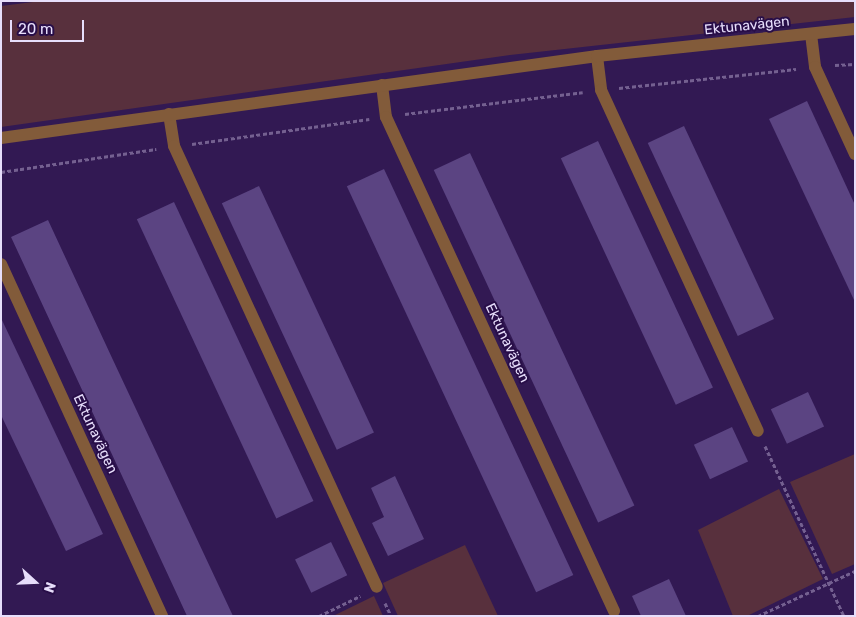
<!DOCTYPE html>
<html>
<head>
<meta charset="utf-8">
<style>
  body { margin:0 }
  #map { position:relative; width:856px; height:617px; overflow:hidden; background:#321953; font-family:Rubik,sans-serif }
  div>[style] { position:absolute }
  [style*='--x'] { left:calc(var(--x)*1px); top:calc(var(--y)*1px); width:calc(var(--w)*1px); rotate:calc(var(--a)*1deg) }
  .green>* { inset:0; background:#58303d }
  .building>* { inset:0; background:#5b4482; transform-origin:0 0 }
  .path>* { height:3px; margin-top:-1.5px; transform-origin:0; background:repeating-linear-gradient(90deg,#746090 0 4px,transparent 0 6.5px) }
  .minor>* { height:12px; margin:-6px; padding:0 6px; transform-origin:6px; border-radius:6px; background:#825b3a }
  span { translate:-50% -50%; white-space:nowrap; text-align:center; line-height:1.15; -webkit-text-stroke:4px #280e48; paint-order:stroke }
  .street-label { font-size:14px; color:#e7defb }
  .frame { position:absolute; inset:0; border:2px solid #e7defb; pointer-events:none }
  .north { position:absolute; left:10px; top:557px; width:50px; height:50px; -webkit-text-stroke:4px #280e48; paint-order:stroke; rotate:110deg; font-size:14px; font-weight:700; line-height:20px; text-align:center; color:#e7defb }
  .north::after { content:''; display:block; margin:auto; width:18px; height:22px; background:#e7defb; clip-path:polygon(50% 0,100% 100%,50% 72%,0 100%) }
  .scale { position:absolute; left:10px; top:20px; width:74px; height:22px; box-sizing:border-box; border:2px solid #e7defb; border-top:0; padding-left:6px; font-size:15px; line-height:18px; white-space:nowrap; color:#e7defb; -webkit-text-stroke:4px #280e48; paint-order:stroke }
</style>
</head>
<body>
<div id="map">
  <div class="green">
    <i style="clip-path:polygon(41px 1px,855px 1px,855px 17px,510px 55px,1px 127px,1px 6px)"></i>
    <i style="clip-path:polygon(855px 454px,855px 564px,832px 574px,790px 482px)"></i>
    <i style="clip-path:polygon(779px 489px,823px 579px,747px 616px,733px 616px,698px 530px)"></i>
    <i style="clip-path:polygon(465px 545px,498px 616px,398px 616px,383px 583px)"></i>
    <i style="clip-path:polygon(374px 596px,383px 616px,333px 616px)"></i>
  </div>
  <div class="building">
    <i style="clip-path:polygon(807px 101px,855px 205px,855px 302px,769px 119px)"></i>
    <i style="left:684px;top:126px;width:213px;height:40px;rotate:65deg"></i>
    <i style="left:598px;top:141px;width:272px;height:41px;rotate:65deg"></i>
    <i style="left:470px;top:153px;width:389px;height:40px;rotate:65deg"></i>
    <i style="left:384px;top:169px;width:448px;height:41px;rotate:65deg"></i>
    <i style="left:259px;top:186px;width:272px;height:41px;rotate:65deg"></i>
    <i style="left:174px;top:202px;width:330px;height:41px;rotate:65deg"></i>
    <i style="clip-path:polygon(48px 220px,113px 360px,233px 616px,187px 616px,175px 590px,11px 237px)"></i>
    <i style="clip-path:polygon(1px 318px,103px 534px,66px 551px,1px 415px)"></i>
    <i style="left:808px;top:392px;width:38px;height:41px;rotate:65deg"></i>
    <i style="left:732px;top:427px;width:38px;height:42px;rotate:65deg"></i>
    <i style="clip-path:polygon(395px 476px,424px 539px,388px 556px,372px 523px,384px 517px,371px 488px)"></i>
    <i style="left:331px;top:542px;width:37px;height:40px;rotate:64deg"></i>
    <i style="clip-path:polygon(669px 579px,686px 616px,641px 616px,632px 596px)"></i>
  </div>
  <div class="path">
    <i style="--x:835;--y:65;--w:20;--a:-3"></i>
    <i style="--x:619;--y:88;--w:178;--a:-6.1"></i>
    <i style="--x:405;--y:114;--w:179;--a:-7"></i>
    <i style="--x:192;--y:144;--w:179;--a:-8"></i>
    <i style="--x:1;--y:172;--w:157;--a:-8.4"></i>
    <i style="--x:765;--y:446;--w:187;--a:65.1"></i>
    <i style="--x:385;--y:603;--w:14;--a:65"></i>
    <i style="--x:319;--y:616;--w:46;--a:-26"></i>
    <i style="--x:758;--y:616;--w:107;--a:-24.9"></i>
  </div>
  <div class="minor">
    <i style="--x:811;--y:34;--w:33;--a:83"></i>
    <i style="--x:815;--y:67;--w:96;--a:65.3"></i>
    <i style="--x:597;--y:56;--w:34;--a:83"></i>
    <i style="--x:601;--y:90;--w:375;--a:65.3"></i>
    <i style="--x:382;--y:85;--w:32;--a:83"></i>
    <i style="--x:386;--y:117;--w:544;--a:65.22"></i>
    <i style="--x:169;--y:114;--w:32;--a:81"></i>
    <i style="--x:174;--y:146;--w:485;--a:65.3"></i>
    <i style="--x:1;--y:138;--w:602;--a:-7.83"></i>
    <i style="--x:597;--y:56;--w:259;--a:-6"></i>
    <i style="--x:1;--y:264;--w:387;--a:65.4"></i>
  </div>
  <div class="street-label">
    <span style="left:747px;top:26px;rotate:-6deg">Ektunavägen</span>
    <span style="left:507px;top:343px;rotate:65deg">Ektunavägen</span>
    <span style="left:95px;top:434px;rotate:65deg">Ektunavägen</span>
  </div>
  <div class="frame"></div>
  <div class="north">N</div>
  <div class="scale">20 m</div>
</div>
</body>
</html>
